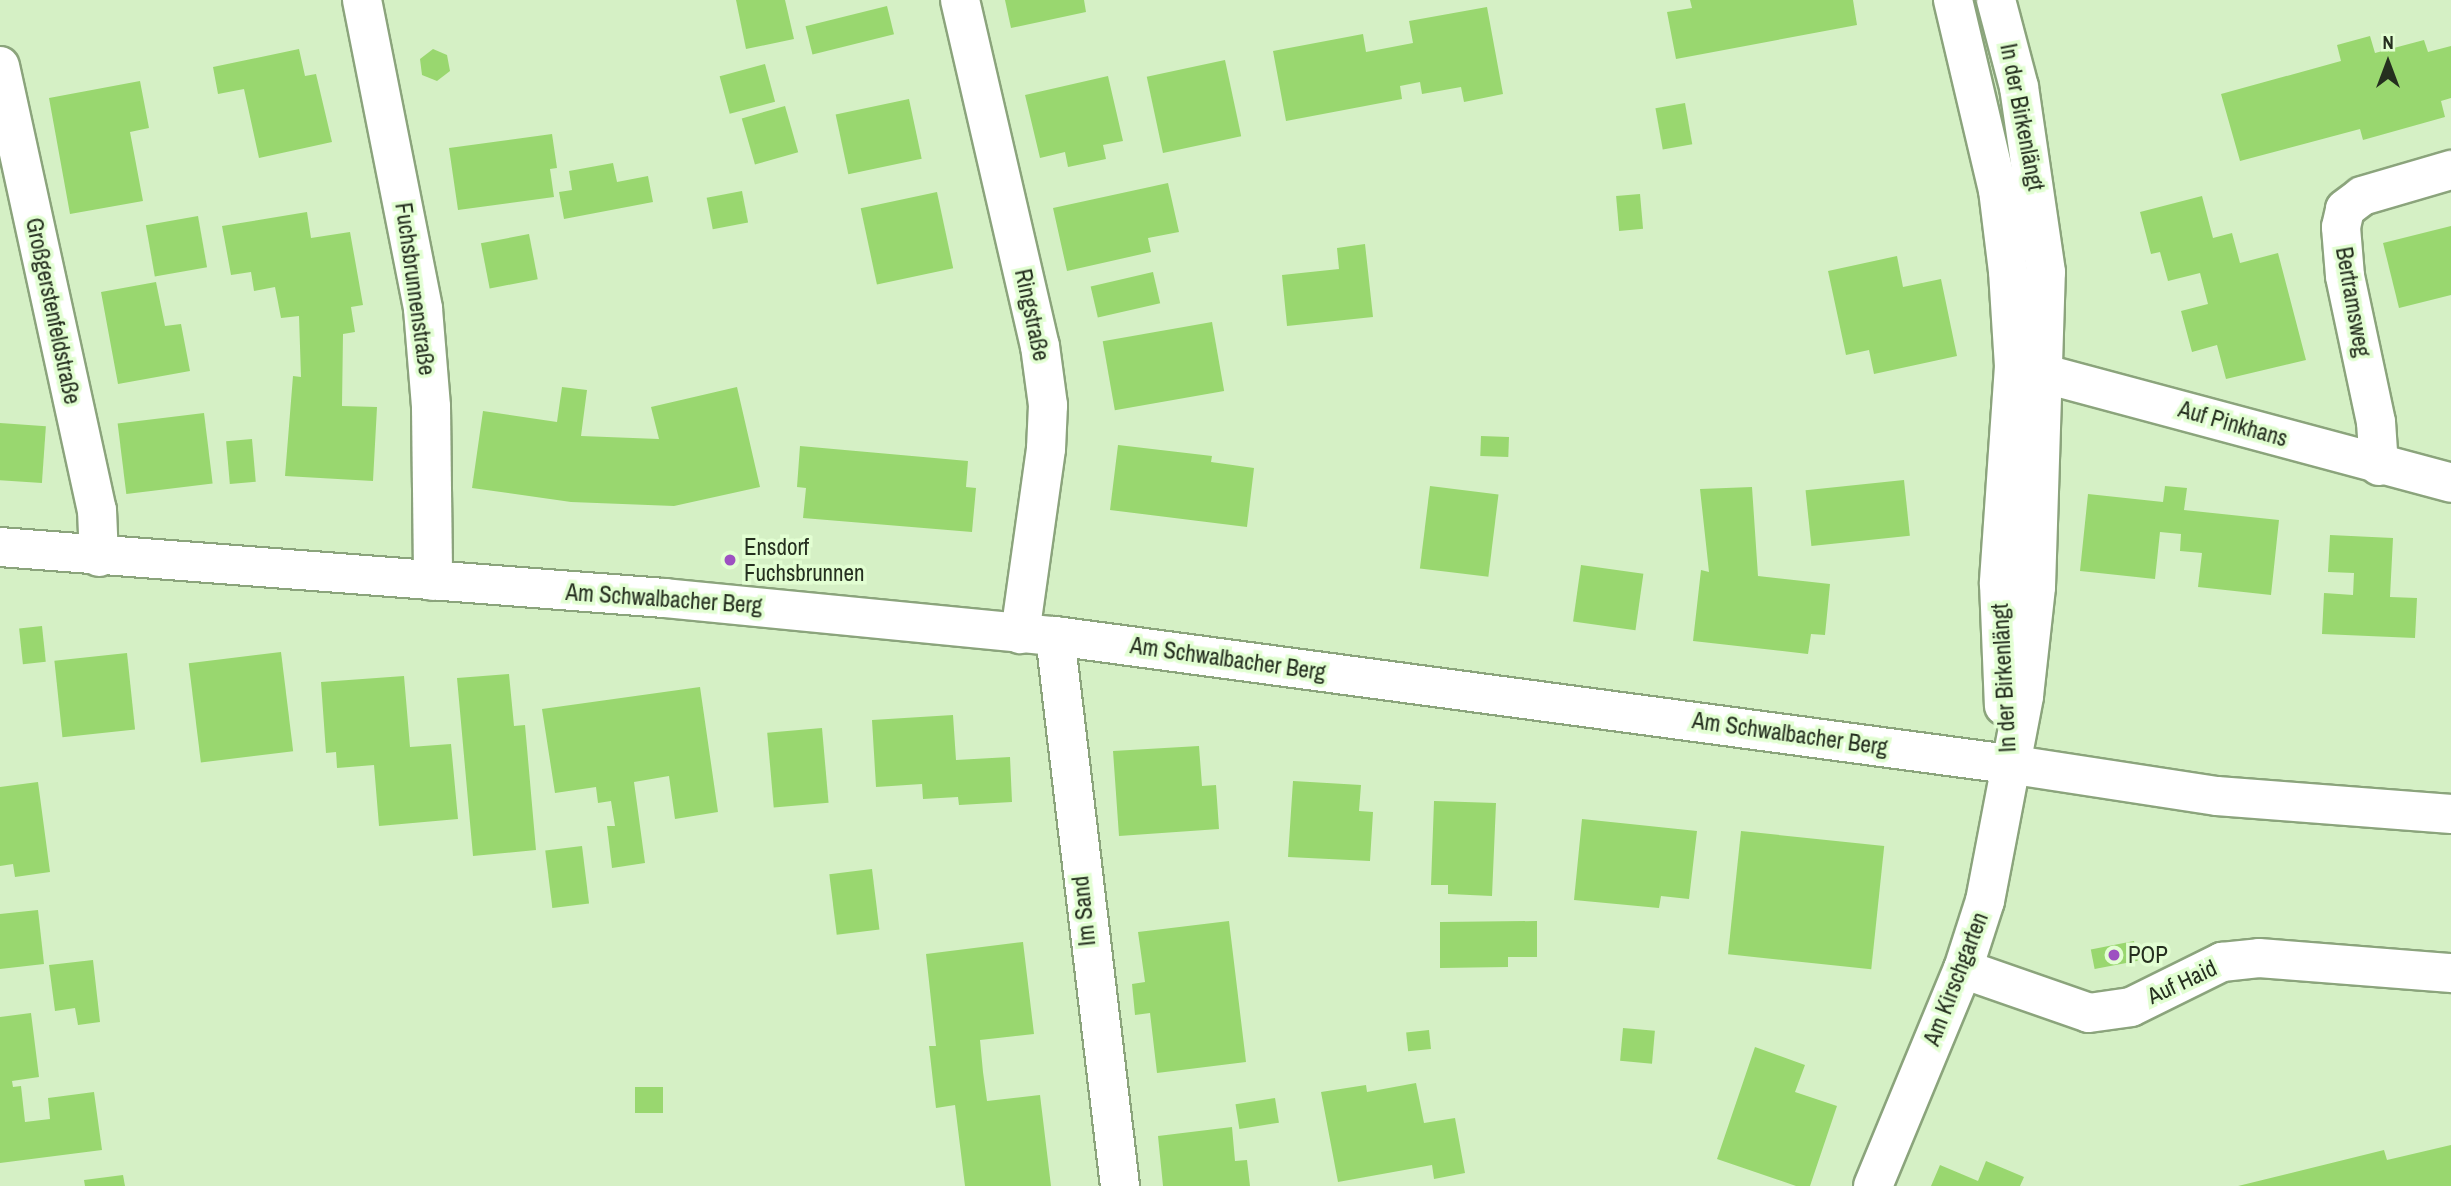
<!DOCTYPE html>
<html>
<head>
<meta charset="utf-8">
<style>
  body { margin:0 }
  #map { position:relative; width:2451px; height:1186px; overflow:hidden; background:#d5f0c5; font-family:"Archivo Narrow",sans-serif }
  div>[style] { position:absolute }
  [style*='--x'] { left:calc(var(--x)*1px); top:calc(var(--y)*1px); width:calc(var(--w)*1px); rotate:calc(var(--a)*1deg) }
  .building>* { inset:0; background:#99d76f; transform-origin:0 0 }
  .roads { filter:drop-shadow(2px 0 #8ba47c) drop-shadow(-2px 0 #8ba47c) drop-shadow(0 2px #8ba47c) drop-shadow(0 -2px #8ba47c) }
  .minor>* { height:38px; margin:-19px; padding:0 19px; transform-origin:19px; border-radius:19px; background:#fff }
  .secondary>* { height:38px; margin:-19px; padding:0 19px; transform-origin:19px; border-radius:19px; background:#fff }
  .dots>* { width:19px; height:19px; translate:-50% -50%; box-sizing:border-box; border:4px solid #e2fed2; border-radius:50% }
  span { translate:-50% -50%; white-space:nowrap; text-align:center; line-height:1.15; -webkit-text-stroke:7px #e2fed2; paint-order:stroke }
  .street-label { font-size:23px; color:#252f1f }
  .poi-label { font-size:23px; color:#252f1f }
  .left { translate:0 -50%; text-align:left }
  .north { position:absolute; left:2353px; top:28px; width:70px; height:70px; -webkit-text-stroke:5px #e2fed2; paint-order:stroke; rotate:0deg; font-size:19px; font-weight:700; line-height:28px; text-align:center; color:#252f1f }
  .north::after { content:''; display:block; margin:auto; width:24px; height:32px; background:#252f1f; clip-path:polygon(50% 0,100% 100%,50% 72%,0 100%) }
</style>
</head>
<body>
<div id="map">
  <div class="building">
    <i style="clip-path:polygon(736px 0,785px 0,794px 39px,746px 49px)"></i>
    <i style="clip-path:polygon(1005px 0,1084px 0,1086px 12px,1011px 28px)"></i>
    <i style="clip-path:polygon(1690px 0,1853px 0,1857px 25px,1676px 59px,1667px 12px,1692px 8px)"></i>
    <i style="left:887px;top:6px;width:29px;height:84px;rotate:76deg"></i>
    <i style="clip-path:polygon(1487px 7px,1503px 94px,1464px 102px,1461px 87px,1422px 94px,1420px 82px,1400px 86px,1402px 99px,1286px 121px,1273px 51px,1363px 34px,1366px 52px,1413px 43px,1409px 21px)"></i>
    <i style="clip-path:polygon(2370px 36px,2375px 53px,2424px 40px,2428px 52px,2451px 46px,2451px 98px,2441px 101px,2445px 117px,2363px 140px,2360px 129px,2240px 161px,2221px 94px,2341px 61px,2337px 45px)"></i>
    <i style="clip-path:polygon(299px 49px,305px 76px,316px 74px,332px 142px,259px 158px,244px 89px,218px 94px,213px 67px)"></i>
    <i style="clip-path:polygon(433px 49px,447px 55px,450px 71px,437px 81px,422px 75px,420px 59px)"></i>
    <i style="left:1225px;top:60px;width:78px;height:80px;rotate:78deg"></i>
    <i style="left:765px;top:64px;width:39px;height:47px;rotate:75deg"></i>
    <i style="clip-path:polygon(1108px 76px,1123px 141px,1103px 145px,1106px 159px,1068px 167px,1065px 152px,1040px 158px,1025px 95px)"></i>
    <i style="clip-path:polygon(140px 81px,149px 128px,130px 132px,143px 201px,70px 214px,49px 98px)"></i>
    <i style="left:909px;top:99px;width:61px;height:75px;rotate:78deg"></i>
    <i style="left:1685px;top:103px;width:42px;height:30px;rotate:80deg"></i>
    <i style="left:785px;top:106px;width:48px;height:45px;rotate:74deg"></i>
    <i style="clip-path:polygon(552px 134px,557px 168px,550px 169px,554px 197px,458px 210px,449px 148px)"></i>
    <i style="clip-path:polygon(613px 163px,617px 182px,648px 176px,653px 202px,564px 219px,559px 192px,572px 190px,569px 171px)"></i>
    <i style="clip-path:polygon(1168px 183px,1179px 232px,1148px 238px,1151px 252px,1067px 271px,1053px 208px)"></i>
    <i style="left:742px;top:191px;width:32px;height:36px;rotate:79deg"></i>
    <i style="left:937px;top:192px;width:78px;height:78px;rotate:78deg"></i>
    <i style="left:1640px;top:194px;width:35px;height:24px;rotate:85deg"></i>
    <i style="clip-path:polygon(2202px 196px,2213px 238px,2232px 233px,2240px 263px,2278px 253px,2306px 360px,2226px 379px,2217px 345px,2192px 352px,2181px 311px,2208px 304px,2200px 273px,2168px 281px,2160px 252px,2151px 254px,2140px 212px)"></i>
    <i style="clip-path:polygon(307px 212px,311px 238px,350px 232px,363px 305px,351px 307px,355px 332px,343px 334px,342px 406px,377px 407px,373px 481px,285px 476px,293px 376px,301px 377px,299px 316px,281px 318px,275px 287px,254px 291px,251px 272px,231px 275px,222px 226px)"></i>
    <i style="left:198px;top:216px;width:52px;height:53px;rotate:80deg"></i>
    <i style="clip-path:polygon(2451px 226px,2451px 295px,2399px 308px,2383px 243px)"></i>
    <i style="left:529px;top:234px;width:46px;height:49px;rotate:79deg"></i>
    <i style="clip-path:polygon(1365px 244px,1373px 317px,1287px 326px,1282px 275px,1339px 269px,1337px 248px)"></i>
    <i style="clip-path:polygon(1897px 256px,1903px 287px,1941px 279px,1957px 356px,1874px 374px,1869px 350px,1846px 355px,1828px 271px)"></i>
    <i style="left:1153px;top:272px;width:32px;height:64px;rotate:77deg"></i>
    <i style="clip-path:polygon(156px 282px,165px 326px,181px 324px,190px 371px,118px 384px,101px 292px)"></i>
    <i style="left:1212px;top:322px;width:70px;height:111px;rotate:80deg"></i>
    <i style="clip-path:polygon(562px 387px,587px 390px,581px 436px,659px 439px,651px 407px,737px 387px,760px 487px,674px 506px,571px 502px,472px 488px,483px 411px,557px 422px)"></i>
    <i style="left:204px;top:413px;width:71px;height:87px;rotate:83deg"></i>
    <i style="left:0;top:423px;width:46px;height:57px;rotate:4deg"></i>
    <i style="left:1481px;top:436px;width:28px;height:20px;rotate:2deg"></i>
    <i style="left:252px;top:439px;width:43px;height:26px;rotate:85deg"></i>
    <i style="clip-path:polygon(1118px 445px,1212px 456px,1211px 462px,1254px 468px,1247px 527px,1110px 510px)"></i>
    <i style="clip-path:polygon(800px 446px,968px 461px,966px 487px,976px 488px,972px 532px,803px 518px,806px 488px,797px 487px)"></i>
    <i style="left:1904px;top:480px;width:56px;height:99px;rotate:84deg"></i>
    <i style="left:1430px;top:486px;width:69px;height:83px;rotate:7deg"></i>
    <i style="clip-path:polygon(2165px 486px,2187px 488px,2184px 510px,2279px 520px,2271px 595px,2198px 587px,2202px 553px,2180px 551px,2181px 534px,2160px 532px,2155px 579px,2080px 571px,2088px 494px,2163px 502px)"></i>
    <i style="clip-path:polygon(1752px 487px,1758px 576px,1830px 584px,1825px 635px,1811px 634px,1808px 654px,1693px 641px,1701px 570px,1709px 572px,1700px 489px)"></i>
    <i style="clip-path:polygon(2330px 535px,2393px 538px,2390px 597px,2417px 598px,2415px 638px,2322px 634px,2324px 593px,2353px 595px,2354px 573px,2328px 572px)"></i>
    <i style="left:1581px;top:565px;width:63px;height:57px;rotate:8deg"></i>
    <i style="left:42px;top:626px;width:36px;height:23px;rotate:84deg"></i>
    <i style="left:281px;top:652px;width:100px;height:93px;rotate:83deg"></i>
    <i style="left:127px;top:653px;width:77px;height:73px;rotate:84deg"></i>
    <i style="clip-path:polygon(509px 674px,514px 726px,525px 725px,536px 850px,473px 856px,457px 678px)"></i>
    <i style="clip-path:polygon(404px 676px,410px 747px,451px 744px,458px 819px,379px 826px,374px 765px,337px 768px,336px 752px,326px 753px,321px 682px)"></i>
    <i style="clip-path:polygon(700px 687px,718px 812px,675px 819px,669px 776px,634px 782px,645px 863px,612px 868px,607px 826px,615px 826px,611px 801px,598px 803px,596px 787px,555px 793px,542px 709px)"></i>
    <i style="clip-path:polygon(953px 715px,956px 760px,1010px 757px,1012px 802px,959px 805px,958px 797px,923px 799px,922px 784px,876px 787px,872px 720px)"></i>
    <i style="left:822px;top:728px;width:75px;height:55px;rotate:85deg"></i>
    <i style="clip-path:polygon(1199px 746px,1202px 786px,1216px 785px,1219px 829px,1119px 836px,1113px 751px)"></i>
    <i style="clip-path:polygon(1293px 781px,1361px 785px,1359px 811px,1373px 812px,1370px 861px,1288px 857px)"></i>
    <i style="clip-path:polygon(38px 782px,50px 872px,15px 877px,13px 864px,0 866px,0 787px)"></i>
    <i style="clip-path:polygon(1434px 801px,1496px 803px,1492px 896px,1448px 894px,1448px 885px,1431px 885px)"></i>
    <i style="clip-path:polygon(1582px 819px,1697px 831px,1689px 899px,1661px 896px,1659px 908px,1574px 900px)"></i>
    <i style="left:1741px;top:831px;width:144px;height:124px;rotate:6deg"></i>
    <i style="left:582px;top:846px;width:58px;height:37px;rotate:83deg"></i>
    <i style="left:872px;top:869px;width:61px;height:43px;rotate:83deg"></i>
    <i style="clip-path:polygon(38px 910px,44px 964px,0 969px,0 914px)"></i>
    <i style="clip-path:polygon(1229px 921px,1246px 1062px,1157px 1073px,1150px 1013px,1135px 1015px,1132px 984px,1145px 982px,1138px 932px)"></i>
    <i style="clip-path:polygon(1537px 921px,1537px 957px,1508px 957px,1508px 967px,1440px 968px,1440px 922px)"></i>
    <i style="left:2134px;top:941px;width:20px;height:44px;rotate:79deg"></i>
    <i style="clip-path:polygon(1023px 942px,1034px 1034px,980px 1040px,983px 1072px,987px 1101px,1040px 1095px,1051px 1186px,965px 1186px,955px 1105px,936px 1108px,929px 1046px,936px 1046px,926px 954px)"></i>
    <i style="clip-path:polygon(93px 960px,100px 1022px,78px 1025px,75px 1008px,55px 1011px,49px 965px)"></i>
    <i style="clip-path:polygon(31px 1013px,39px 1077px,12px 1081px,13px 1087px,21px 1086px,25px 1122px,50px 1119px,48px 1098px,94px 1092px,102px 1150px,0 1163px,0 1017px)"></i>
    <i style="left:1623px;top:1028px;width:32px;height:33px;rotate:5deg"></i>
    <i style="left:1429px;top:1030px;width:19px;height:23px;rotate:84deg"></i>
    <i style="clip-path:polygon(1755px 1047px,1805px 1065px,1795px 1092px,1837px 1106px,1810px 1186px,1796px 1186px,1717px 1159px)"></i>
    <i style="clip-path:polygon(1416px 1083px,1424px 1123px,1455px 1118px,1465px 1173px,1434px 1179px,1432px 1165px,1338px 1182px,1321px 1092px,1366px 1085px,1367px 1092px)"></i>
    <i style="left:635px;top:1087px;width:28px;height:26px"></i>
    <i style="left:1275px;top:1098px;width:25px;height:40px;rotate:81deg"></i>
    <i style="clip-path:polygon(1232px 1127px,1235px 1161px,1247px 1160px,1250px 1186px,1163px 1186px,1158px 1136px)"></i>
    <i style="clip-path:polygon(2451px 1145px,2451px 1186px,2238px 1186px,2384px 1150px,2387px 1160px)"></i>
    <i style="clip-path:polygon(1986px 1161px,2024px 1177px,2020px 1186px,1931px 1186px,1940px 1165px,1978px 1181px)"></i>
    <i style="clip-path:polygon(123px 1175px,125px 1186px,85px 1186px,84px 1180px)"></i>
  </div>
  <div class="roads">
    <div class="minor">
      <i style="--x:362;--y:0;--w:315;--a:78.8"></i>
      <i style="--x:423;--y:309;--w:98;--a:85.3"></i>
      <i style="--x:431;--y:407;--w:174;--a:89.3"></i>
      <i style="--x:960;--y:0;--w:355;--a:77"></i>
      <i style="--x:1040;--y:346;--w:60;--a:82.3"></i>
      <i style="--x:1048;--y:405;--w:44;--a:92.6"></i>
      <i style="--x:1046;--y:449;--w:187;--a:98"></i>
      <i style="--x:1953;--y:0;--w:195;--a:76.7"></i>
      <i style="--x:1998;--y:190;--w:82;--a:83"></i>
      <i style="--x:2008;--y:271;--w:95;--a:86.4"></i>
      <i style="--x:2014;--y:366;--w:218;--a:94"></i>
      <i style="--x:1999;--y:583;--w:123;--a:87.7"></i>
      <i style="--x:0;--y:66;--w:454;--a:77.7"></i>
      <i style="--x:97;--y:510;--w:47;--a:87.6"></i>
      <i style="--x:2019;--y:367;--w:447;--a:15"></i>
      <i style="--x:2379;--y:466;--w:44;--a:-93.9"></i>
      <i style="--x:2376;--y:422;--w:149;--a:-102"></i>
      <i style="--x:2345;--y:276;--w:49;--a:-94.7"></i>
      <i style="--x:2341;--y:227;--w:18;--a:-77"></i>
      <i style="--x:2345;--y:209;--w:21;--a:-37"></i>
      <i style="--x:2362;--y:196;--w:93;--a:-16.3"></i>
      <i style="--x:1055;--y:636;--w:554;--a:83.26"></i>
      <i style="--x:1963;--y:969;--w:133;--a:19.2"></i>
      <i style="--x:2089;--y:1013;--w:42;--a:-8.1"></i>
      <i style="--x:2131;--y:1007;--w:102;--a:-26.3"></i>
      <i style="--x:2222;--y:962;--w:37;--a:-6"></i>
      <i style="--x:2259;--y:958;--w:193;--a:4.5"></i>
      <i style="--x:1873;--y:1186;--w:235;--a:-67.5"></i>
      <i style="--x:1963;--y:969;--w:71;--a:-72.1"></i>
      <i style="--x:1985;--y:901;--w:209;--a:-79.2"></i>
      <i style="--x:2024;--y:696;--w:110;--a:-83.7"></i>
      <i style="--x:2036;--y:587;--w:315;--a:-88.2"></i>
      <i style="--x:2046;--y:272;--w:187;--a:-98.3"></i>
      <i style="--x:2019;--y:87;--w:90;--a:-104.8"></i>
    </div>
    <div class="secondary">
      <i style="--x:0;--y:547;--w:666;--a:4.39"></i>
      <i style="--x:664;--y:598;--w:393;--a:5.6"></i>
      <i style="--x:1055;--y:636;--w:962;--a:7.65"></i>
      <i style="--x:2008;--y:764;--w:211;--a:8.7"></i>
      <i style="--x:2217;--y:796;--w:235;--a:4.4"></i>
    </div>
  </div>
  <div class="dots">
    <i style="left:730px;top:560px;background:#9d50c1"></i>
    <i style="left:2114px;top:955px;background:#9d50c1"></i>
  </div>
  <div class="street-label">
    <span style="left:2022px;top:117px;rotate:79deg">In der Birkenlängt</span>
    <span style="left:415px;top:289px;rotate:82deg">Fuchsbrunnenstraße</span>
    <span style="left:2353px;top:302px;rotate:80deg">Bertramsweg</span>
    <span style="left:53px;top:311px;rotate:78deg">Großgerstenfeldstraße</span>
    <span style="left:1032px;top:315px;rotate:78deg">Ringstraße</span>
    <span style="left:2233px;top:424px;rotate:16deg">Auf Pinkhans</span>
    <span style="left:664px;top:599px;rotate:4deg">Am Schwalbacher Berg</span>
    <span style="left:1228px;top:659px;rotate:8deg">Am Schwalbacher Berg</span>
    <span style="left:2004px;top:678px;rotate:-93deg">In der Birkenlängt</span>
    <span style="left:1790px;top:734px;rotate:8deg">Am Schwalbacher Berg</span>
    <span style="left:1084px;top:911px;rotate:-96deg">Im Sand</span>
    <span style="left:1956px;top:979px;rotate:-69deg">Am Kirschgarten</span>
    <span style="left:2182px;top:982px;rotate:-25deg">Auf Haid</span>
  </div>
  <div class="poi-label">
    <span class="left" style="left:744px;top:560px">Ensdorf<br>Fuchsbrunnen</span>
    <span class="left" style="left:2128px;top:955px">POP</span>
  </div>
  <div class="north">N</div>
</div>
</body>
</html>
